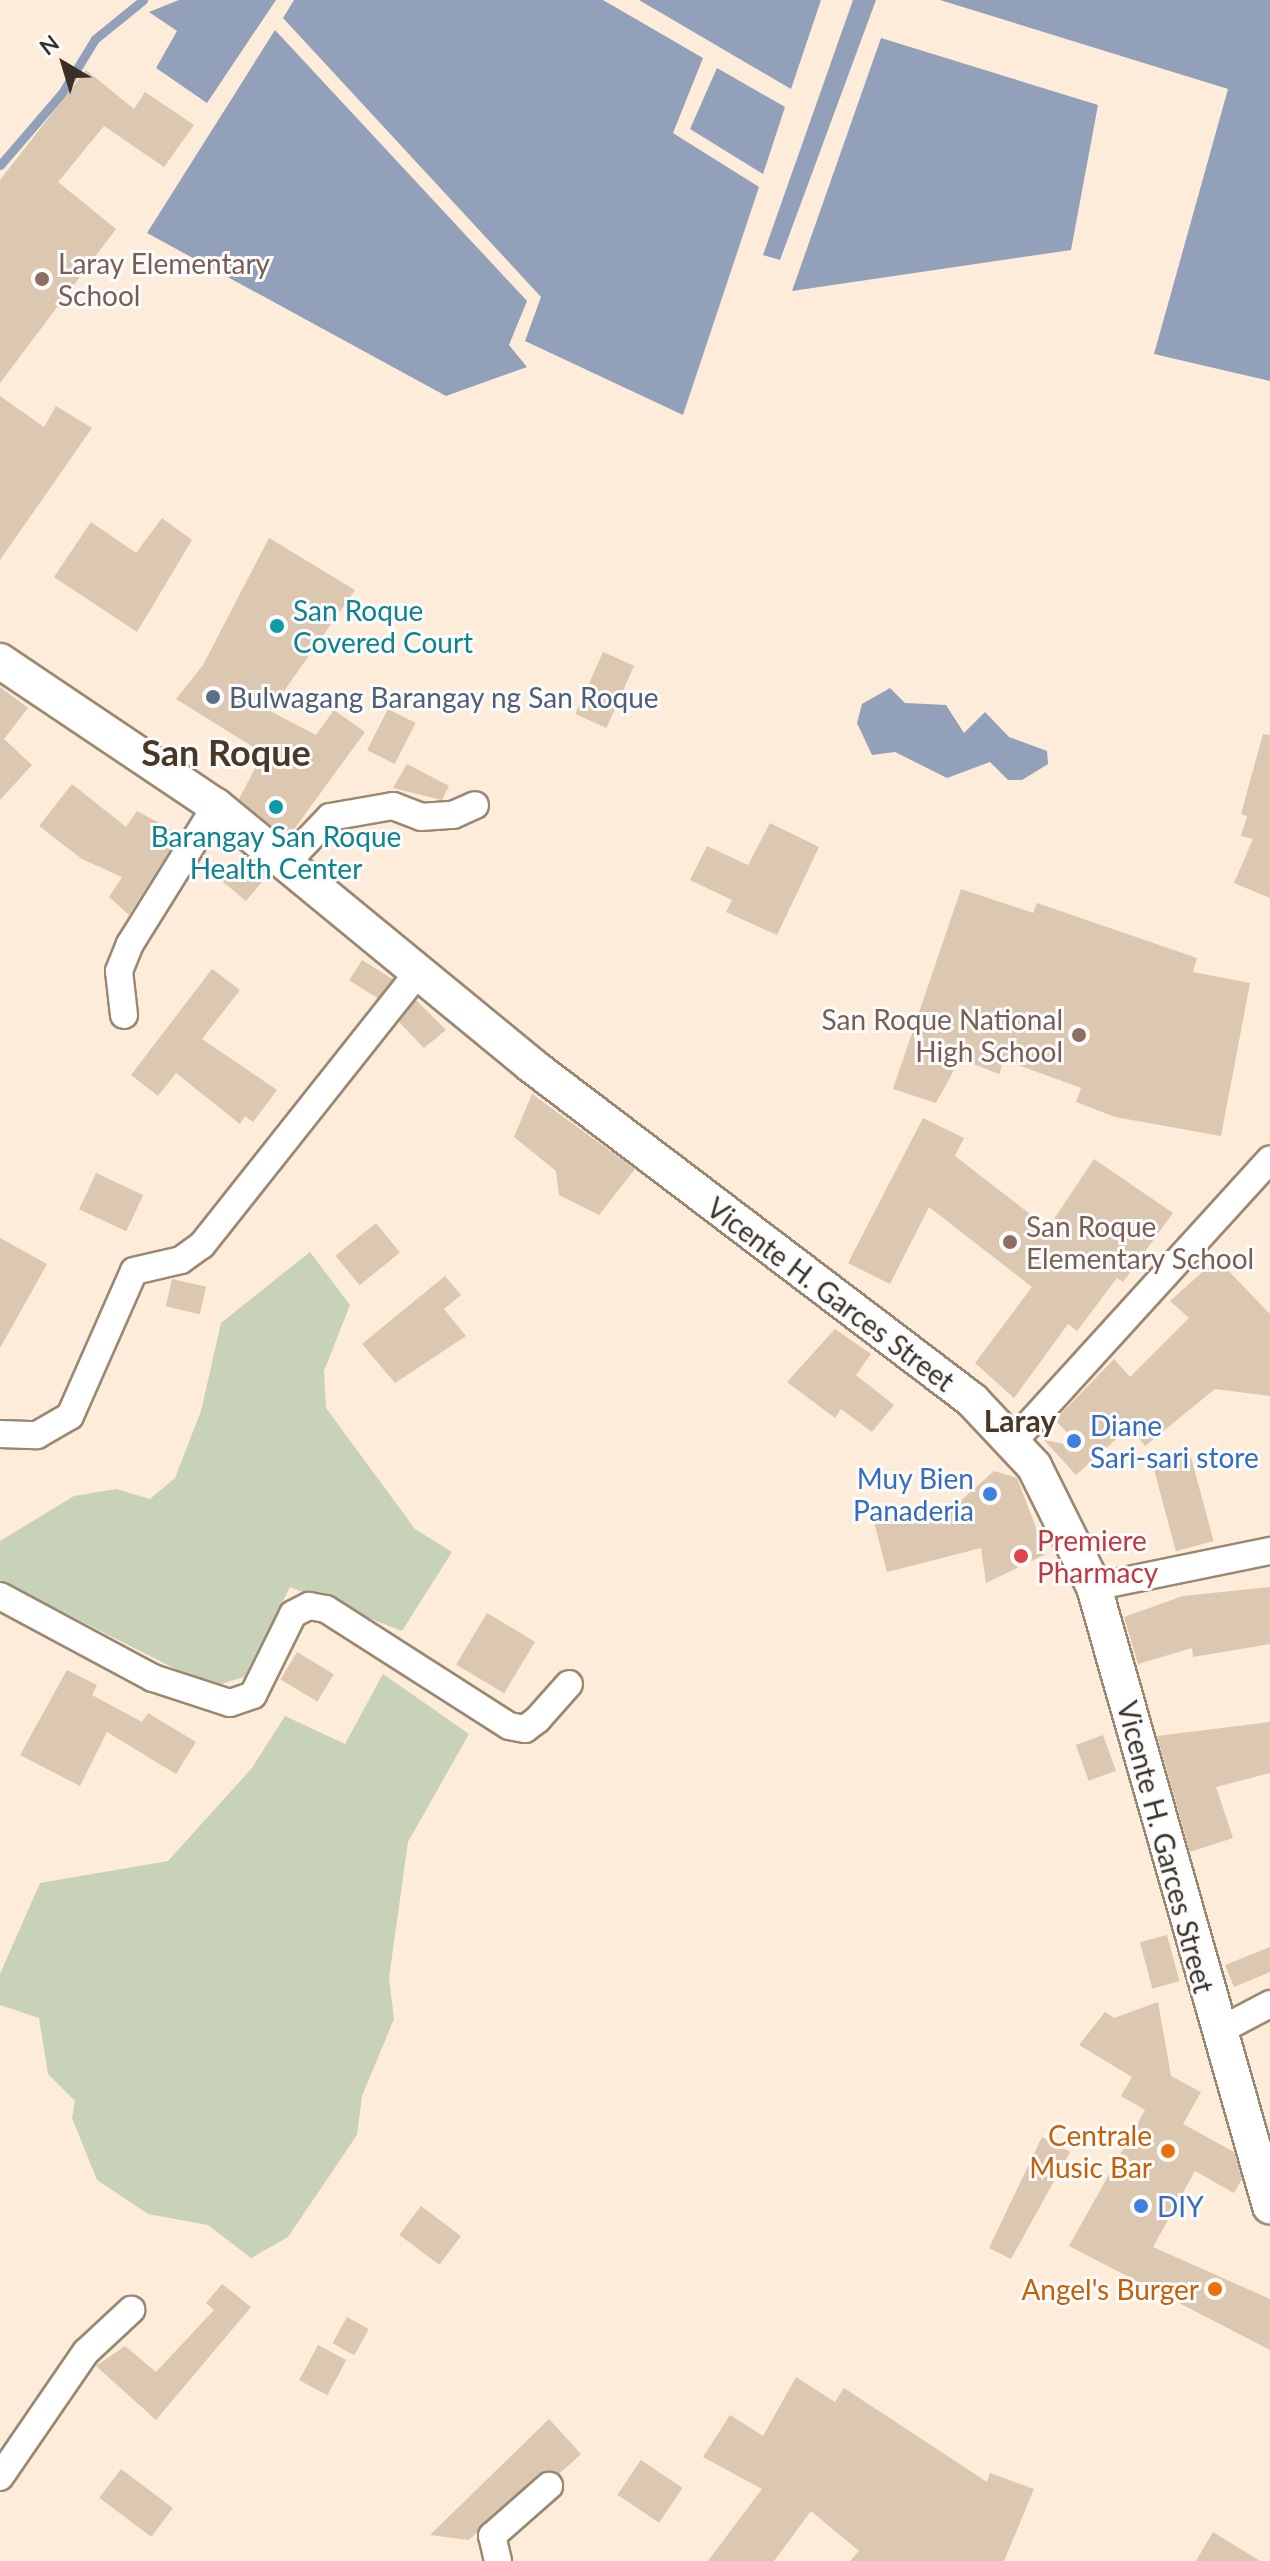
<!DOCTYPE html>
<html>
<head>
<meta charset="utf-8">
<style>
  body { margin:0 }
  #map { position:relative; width:1270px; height:2561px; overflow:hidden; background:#fdecd9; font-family:Lato,sans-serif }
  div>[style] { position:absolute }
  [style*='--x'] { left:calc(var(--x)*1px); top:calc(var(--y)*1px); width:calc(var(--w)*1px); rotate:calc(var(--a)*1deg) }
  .green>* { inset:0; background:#c8d2b9 }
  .water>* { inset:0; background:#92a0b9 }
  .stream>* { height:9px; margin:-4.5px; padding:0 4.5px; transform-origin:4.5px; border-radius:4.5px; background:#92a0b9 }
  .building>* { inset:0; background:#dcc7b0; transform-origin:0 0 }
  .roads { filter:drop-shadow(2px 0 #9b8872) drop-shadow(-2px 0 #9b8872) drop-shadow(0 2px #9b8872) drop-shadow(0 -2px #9b8872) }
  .minor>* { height:26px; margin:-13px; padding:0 13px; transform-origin:13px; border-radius:13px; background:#fff }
  .tertiary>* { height:34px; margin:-17px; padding:0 17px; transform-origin:17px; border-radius:17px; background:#fff }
  .dots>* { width:22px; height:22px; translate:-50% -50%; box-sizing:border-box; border:4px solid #fcfcfc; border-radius:50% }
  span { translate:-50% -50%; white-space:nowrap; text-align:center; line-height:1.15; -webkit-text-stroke:6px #fcfcfc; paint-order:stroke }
  .education-label { font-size:28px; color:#785e54 }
  .left { translate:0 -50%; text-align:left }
  .right { translate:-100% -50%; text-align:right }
  .culture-label { font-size:28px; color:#0d838f }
  .service-label { font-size:28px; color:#4e5e75 }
  .street-label { font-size:28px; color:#393128 }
  .shop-label { font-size:28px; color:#366cbe }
  .health-label { font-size:28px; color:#be3a42 }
  .food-label { font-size:28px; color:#c56008 }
  .neighbourhood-label { font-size:30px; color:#493824; font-weight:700 }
  .district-label { font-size:36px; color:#493824; font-weight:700 }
  .north { position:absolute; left:24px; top:24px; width:80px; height:80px; -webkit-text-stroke:6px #fcfcfc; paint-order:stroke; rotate:322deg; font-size:22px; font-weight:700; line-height:32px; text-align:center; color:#393128 }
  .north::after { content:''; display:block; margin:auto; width:28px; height:36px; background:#393128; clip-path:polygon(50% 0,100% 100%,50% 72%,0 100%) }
</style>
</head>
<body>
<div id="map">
  <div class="green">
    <i style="clip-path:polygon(310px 1252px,350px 1305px,324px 1371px,326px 1408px,415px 1529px,452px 1552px,402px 1631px,290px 1587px,244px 1677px,211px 1687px,0 1580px,0 1541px,74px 1496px,116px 1489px,150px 1499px,175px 1478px,201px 1411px,221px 1323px)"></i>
    <i style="clip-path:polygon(383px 1674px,469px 1734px,408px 1842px,389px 1978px,394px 2019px,362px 2096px,357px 2135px,288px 2237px,251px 2258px,208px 2225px,148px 2214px,97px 2180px,72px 2118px,75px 2101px,48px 2074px,39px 2018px,0 2005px,0 1974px,40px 1883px,168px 1861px,252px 1768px,285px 1716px,345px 1744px)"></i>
  </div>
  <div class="water">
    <i style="clip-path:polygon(179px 0,276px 0,207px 103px,156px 68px,177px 31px,149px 12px)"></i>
    <i style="clip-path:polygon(294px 0,603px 0,703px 58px,673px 133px,759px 187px,683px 415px,525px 341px,541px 297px,283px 18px)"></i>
    <i style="clip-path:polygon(639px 0,821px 0,791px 89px)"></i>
    <i style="clip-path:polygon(853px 0,876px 0,780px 260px,763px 255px)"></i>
    <i style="clip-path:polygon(940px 0,1270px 0,1270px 381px,1154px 354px,1228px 89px)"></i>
    <i style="clip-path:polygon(275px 30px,527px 301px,509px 345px,527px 367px,446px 396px,147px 233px)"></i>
    <i style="clip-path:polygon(881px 38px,1098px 105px,1071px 250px,792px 291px)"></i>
    <i style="clip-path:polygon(717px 68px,785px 107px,763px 174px,690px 129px)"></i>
    <i style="clip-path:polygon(890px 688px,905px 703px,946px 705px,964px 733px,985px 712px,1009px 737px,1047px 751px,1048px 764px,1022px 780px,1008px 780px,990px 762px,947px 778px,895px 752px,872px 755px,857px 723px,862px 704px)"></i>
  </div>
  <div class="stream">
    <i style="--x:0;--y:165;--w:95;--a:-49.3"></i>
    <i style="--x:62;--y:93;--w:63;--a:-58.6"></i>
    <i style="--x:95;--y:39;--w:62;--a:-39.1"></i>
  </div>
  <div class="building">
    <i style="clip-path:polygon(86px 70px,134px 109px,145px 92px,194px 125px,164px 167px,104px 126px,58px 182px,116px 229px,0 383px,0 180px)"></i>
    <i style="clip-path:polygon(0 396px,44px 427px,56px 406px,92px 428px,0 560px)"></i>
    <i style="clip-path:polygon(162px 518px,192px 540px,137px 632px,54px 577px,91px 522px,136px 553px)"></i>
    <i style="clip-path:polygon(269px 538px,355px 590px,270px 711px,316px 735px,334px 710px,365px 732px,287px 839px,239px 799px,263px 753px,176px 699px,203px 665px)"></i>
    <i style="left:603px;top:652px;width:34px;height:68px;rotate:24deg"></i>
    <i style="clip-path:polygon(0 687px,28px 708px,4px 739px,32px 765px,0 800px)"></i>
    <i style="left:388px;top:709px;width:31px;height:46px;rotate:27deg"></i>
    <i style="clip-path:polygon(1263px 734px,1270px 735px,1270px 898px,1234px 883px,1253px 839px,1241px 836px,1247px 816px,1241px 814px)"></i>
    <i style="clip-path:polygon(407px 764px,449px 786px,442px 800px,393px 788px)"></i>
    <i style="clip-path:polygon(72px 784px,126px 827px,137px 811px,180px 834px,129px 915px,109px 897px,122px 877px,82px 859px,39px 826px)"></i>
    <i style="clip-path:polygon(770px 823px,819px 847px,777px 935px,726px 912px,732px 900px,690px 880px,707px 846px,748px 865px)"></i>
    <i style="left:244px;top:855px;width:31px;height:34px;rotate:40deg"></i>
    <i style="clip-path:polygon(961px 889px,1033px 913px,1037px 903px,1197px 958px,1193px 972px,1250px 983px,1221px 1136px,1115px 1117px,1076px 1102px,1081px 1088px,1004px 1060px,999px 1074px,960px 1059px,936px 1103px,893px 1089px)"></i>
    <i style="left:362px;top:960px;width:36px;height:24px;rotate:32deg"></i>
    <i style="clip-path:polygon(212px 969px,240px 990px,202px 1039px,277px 1090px,253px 1122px,245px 1116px,240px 1124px,176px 1073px,158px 1096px,131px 1075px)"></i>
    <i style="clip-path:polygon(416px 1000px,446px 1030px,424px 1048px,399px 1022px)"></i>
    <i style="clip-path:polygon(532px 1094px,635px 1169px,599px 1215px,559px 1195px,556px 1171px,514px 1137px)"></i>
    <i style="clip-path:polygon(923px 1118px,964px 1138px,955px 1156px,1048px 1228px,1094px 1159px,1173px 1213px,1123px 1282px,1117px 1278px,1077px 1331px,1068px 1324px,1014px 1398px,975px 1363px,1032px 1287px,929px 1207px,890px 1284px,848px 1263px)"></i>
    <i style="left:96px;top:1173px;width:52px;height:40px;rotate:25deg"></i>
    <i style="left:376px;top:1223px;width:38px;height:52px;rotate:51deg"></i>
    <i style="clip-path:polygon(0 1238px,47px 1264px,0 1348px)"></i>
    <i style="clip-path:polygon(1217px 1259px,1270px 1314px,1270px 1396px,1215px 1389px,1145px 1446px,1130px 1427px,1076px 1475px,1044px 1440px,1082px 1448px,1055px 1420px,1114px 1359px,1130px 1377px,1189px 1318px,1170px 1301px)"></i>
    <i style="clip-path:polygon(445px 1276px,461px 1295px,444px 1309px,466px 1336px,395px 1383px,362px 1344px)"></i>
    <i style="left:172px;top:1279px;width:35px;height:28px;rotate:13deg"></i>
    <i style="clip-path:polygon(835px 1329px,871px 1354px,856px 1375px,894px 1405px,872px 1432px,841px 1409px,835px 1418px,787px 1382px)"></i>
    <i style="left:1191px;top:1457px;width:87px;height:39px;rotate:75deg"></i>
    <i style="clip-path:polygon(994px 1471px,1017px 1478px,1046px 1554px,986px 1583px,981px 1548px,887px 1572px,874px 1522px,927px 1508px,940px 1519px)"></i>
    <i style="clip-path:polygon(1270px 1587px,1270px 1644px,1193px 1657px,1192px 1648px,1138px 1664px,1124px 1617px,1183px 1596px)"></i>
    <i style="left:487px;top:1613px;width:56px;height:60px;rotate:31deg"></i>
    <i style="left:297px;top:1652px;width:43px;height:32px;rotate:31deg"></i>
    <i style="clip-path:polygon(67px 1670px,97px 1685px,92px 1695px,142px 1722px,148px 1713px,196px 1742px,176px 1774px,107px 1732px,80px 1786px,20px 1755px)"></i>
    <i style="clip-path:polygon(1270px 1722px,1270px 1773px,1216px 1787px,1233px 1838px,1190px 1852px,1157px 1736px)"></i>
    <i style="left:1103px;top:1735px;width:38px;height:29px;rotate:70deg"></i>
    <i style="left:1167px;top:1935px;width:48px;height:28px;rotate:75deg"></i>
    <i style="clip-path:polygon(1270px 1947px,1270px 1972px,1234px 1987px,1225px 1965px)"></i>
    <i style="clip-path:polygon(1158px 2002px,1171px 2076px,1201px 2092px,1183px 2124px,1234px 2152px,1242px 2179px,1234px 2193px,1195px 2171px,1153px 2247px,1270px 2299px,1270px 2350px,1069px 2246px,1145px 2110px,1121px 2096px,1132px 2077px,1079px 2045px,1105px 2012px,1114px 2018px)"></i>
    <i style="clip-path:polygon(1042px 2137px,1070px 2152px,1011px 2259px,989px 2248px)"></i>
    <i style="left:421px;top:2206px;width:50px;height:36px;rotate:37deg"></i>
    <i style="clip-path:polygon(222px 2284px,251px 2307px,156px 2420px,96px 2366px,125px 2346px,156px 2372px,214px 2310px,206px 2303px)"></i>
    <i style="left:347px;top:2317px;width:25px;height:30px;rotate:29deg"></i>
    <i style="left:318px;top:2345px;width:32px;height:40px;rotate:28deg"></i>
    <i style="clip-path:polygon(796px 2377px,835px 2402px,844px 2388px,987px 2482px,990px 2473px,1034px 2489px,1004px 2561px,850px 2561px,859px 2551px,811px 2511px,774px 2561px,708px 2561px,762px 2489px,703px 2457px,730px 2415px,763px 2436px)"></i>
    <i style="clip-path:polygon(549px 2419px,581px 2454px,559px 2474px,538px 2474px,469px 2540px,430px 2535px)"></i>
    <i style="left:641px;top:2460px;width:50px;height:42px;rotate:34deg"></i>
    <i style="left:121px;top:2469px;width:65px;height:36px;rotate:37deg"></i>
    <i style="clip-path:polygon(1213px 2532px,1260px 2561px,1196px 2561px)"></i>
  </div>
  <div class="roads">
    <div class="minor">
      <i style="--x:285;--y:864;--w:65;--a:-46.2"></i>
      <i style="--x:330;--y:817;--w:64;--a:-9.9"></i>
      <i style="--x:393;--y:806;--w:30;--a:21"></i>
      <i style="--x:421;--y:817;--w:32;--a:-4"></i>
      <i style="--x:453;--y:815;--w:24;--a:-24"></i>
      <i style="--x:124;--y:1015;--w:44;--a:-96.5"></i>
      <i style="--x:119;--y:971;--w:29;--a:-68"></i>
      <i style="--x:130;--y:944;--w:163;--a:-58.1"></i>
      <i style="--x:0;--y:1434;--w:37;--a:2"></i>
      <i style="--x:37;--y:1435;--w:38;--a:-30"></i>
      <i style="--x:70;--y:1416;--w:158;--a:-66.2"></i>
      <i style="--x:134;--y:1271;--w:48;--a:-13.2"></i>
      <i style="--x:181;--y:1260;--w:26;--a:-36"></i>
      <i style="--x:202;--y:1245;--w:348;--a:-51.6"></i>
      <i style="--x:1013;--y:1442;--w:382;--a:-47.7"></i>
      <i style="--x:1094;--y:1587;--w:180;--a:-11.6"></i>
      <i style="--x:0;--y:1596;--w:174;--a:28.2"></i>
      <i style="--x:153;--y:1678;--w:81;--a:18"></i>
      <i style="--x:230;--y:1703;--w:24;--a:-19"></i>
      <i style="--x:253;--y:1695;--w:90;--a:-63.7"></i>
      <i style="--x:293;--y:1614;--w:18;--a:-27"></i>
      <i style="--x:309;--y:1606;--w:17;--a:10"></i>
      <i style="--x:326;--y:1609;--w:217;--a:32.6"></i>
      <i style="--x:509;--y:1726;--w:16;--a:11"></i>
      <i style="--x:525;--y:1729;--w:15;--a:-37"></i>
      <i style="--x:537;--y:1720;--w:48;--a:-48.4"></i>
      <i style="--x:1217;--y:2032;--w:60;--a:-27.8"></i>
      <i style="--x:0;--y:2477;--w:152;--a:-55.5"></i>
      <i style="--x:86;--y:2352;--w:62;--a:-43"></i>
      <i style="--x:498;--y:2561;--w:26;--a:-103"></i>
      <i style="--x:492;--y:2536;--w:76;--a:-41.3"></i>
    </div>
    <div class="tertiary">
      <i style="--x:0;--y:661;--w:260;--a:33.9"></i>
      <i style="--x:216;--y:806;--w:408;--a:39.4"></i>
      <i style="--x:531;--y:1065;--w:554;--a:37.22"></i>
      <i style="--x:972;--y:1400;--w:91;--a:46.8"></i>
      <i style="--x:1034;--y:1466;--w:135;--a:63.6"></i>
      <i style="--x:1094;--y:1587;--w:644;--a:74.13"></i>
    </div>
  </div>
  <div class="dots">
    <i style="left:42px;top:279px;background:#8d6e63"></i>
    <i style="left:277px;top:626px;background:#0f9aa8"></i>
    <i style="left:213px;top:697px;background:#5c6f8a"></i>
    <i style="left:276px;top:807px;background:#0f9aa8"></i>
    <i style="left:1079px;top:1035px;background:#8d6e63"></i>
    <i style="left:1010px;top:1242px;background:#8d6e63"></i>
    <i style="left:1074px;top:1441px;background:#3f7fe0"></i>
    <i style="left:990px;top:1494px;background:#3f7fe0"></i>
    <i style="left:1021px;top:1556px;background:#e0444e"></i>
    <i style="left:1168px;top:2151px;background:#e8710a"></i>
    <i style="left:1141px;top:2206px;background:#3f7fe0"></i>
    <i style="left:1215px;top:2289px;background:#e8710a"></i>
  </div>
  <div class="education-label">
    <span class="left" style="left:58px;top:279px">Laray Elementary<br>School</span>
    <span class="right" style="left:1063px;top:1035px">San Roque National<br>High School</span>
    <span class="left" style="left:1026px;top:1242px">San Roque<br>Elementary School</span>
  </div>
  <div class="culture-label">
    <span class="left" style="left:293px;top:626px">San Roque<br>Covered Court</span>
    <span style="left:276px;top:852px">Barangay San Roque<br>Health Center</span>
  </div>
  <div class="service-label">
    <span class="left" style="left:229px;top:697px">Bulwagang Barangay ng San Roque</span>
  </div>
  <div class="street-label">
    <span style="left:831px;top:1294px;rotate:37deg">Vicente H. Garces Street</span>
    <span style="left:1166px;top:1847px;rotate:75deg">Vicente H. Garces Street</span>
  </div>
  <div class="shop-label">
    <span class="left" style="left:1090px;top:1441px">Diane<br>Sari-sari store</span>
    <span class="right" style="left:974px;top:1494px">Muy Bien<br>Panaderia</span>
    <span class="left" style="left:1157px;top:2206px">DIY</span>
  </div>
  <div class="health-label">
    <span class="left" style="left:1037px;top:1556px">Premiere<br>Pharmacy</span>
  </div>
  <div class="food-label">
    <span class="right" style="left:1152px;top:2151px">Centrale<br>Music Bar</span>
    <span class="right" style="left:1199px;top:2289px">Angel's Burger</span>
  </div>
  <div class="neighbourhood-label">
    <span style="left:1020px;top:1420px">Laray</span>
  </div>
  <div class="district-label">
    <span style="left:226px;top:753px">San Roque</span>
  </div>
  <div class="north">N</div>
</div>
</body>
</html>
